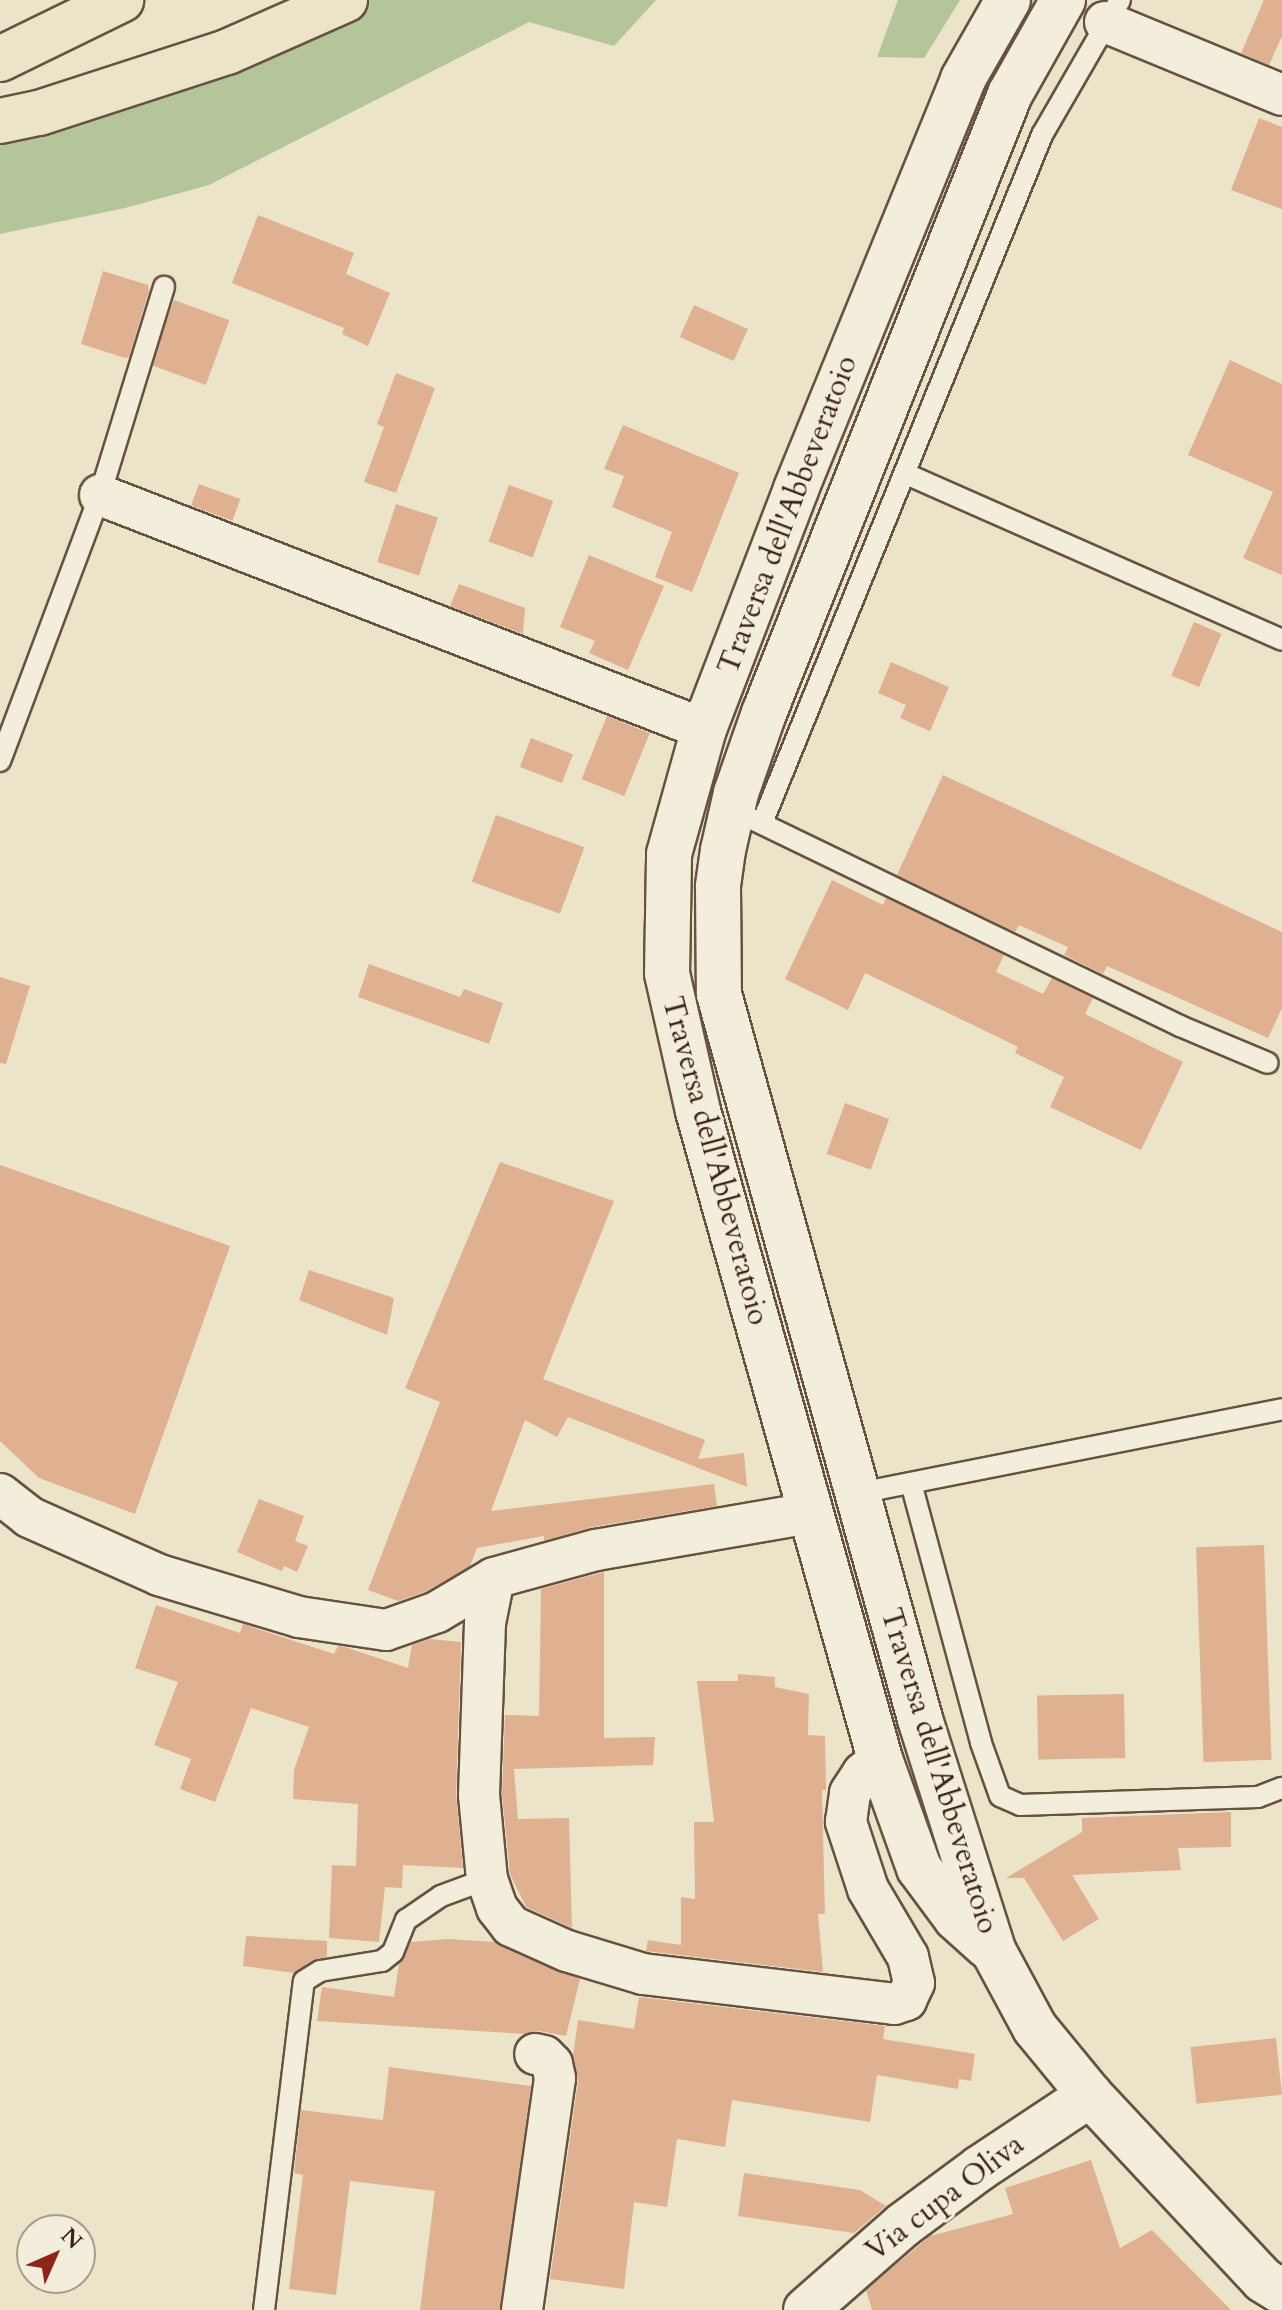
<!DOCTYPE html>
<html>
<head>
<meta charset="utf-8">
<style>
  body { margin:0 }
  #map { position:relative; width:1282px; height:2310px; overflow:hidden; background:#ece4c8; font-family:Cardo,serif }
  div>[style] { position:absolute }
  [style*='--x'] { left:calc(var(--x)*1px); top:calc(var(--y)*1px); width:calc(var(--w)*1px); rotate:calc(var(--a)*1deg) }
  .green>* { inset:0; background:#b4c599 }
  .building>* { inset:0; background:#dfb191; transform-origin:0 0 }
  .roads { filter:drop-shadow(2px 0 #665241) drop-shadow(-2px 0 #665241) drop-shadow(0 2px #665241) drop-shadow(0 -2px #665241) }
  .lane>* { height:20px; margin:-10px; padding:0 10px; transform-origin:10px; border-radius:10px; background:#f3eddb }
  .street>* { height:40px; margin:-20px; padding:0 20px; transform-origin:20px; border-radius:20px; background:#f3eddb }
  .secondary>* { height:44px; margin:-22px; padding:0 22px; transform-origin:22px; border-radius:22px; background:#f3eddb }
  .highway>* { height:44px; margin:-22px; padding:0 22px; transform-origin:22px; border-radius:22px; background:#ece4c8 }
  span { translate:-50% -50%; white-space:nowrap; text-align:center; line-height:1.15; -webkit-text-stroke:6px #f3eddb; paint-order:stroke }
  .street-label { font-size:30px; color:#3a2214 }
  .north { position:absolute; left:16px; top:2214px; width:80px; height:80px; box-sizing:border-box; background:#f3eddb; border:2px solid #a99c8b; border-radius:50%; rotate:45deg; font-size:22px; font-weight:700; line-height:32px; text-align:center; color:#3a2214 }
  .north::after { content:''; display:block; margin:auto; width:28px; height:36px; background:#8f2418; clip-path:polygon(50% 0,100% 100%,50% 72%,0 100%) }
</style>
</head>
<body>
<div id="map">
  <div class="green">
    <i style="clip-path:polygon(370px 0,656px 0,614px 46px,529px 22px,209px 185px,125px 208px,0 234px,0 135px,295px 35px)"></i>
    <i style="clip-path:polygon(898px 0,960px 0,924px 58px,877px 57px)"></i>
  </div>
  <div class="building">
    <i style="clip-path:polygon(1264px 0,1282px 0,1282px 36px,1269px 65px,1241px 53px)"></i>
    <i style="clip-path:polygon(1259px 118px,1282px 127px,1282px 209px,1231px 190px)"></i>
    <i style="clip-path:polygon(258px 215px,354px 253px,346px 274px,390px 293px,368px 346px,342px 334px,344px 328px,232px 283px)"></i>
    <i style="clip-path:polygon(103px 271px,148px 285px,149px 291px,129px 357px,125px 358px,81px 344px)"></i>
    <i style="left:174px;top:300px;width:59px;height:69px;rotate:20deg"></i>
    <i style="left:694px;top:305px;width:59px;height:35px;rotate:24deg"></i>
    <i style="clip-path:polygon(1230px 360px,1282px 384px,1282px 575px,1243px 558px,1273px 492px,1188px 455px)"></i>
    <i style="clip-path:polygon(396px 373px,435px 388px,396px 493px,364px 482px,384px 427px,377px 424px)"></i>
    <i style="clip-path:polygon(623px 425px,739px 473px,692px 592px,655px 577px,672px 532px,612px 507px,624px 476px,604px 469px)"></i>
    <i style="left:199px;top:484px;width:44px;height:23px;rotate:20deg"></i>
    <i style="left:509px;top:485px;width:47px;height:60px;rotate:20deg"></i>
    <i style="left:396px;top:504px;width:44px;height:61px;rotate:18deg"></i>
    <i style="clip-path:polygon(589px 555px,664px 586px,628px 670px,589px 653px,595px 641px,560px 627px)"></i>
    <i style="clip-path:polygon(459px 584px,525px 608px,523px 634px,450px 606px)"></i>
    <i style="left:1194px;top:622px;width:30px;height:58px;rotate:23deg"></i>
    <i style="clip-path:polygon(891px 662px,949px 687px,930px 731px,900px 718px,906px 705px,878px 693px)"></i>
    <i style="left:607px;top:716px;width:46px;height:68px;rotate:22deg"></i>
    <i style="left:531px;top:738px;width:45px;height:31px;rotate:21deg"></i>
    <i style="clip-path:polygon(943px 775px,1282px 932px,1282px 1008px,1268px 1038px,1107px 966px,1103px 974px,1064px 955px,1068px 947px,1019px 925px,1015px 932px,897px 875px)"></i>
    <i style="left:496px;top:815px;width:94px;height:71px;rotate:20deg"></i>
    <i style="clip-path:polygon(832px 880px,883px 905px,886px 898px,1004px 955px,996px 972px,1043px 994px,1052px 978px,1093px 998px,1085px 1014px,1183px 1062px,1141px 1150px,1050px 1107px,1064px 1077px,1015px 1053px,1018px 1047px,971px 1024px,865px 973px,848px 1010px,785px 979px)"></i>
    <i style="clip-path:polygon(369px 964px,460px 997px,464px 989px,503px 1003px,489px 1044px,358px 997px)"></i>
    <i style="clip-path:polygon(0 977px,30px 986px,6px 1064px,0 1063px)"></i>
    <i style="left:845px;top:1103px;width:47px;height:54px;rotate:20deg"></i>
    <i style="clip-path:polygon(500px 1162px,614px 1201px,543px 1379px,705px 1440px,698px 1459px,744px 1453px,747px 1487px,568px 1417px,557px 1437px,525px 1420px,491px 1511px,714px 1484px,717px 1506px,592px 1527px,544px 1541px,544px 1536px,477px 1548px,470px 1566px,427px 1591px,398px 1601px,368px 1590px,440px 1402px,405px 1388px)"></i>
    <i style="clip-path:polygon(0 1165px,230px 1246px,135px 1514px,39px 1478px,0 1441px)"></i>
    <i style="clip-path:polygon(309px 1270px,394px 1298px,387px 1335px,299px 1300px)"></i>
    <i style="clip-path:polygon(259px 1499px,304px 1516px,295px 1541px,308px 1546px,297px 1572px,284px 1566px,282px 1571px,237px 1552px)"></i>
    <i style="left:1264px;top:1545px;width:215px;height:68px;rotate:88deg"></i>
    <i style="clip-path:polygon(604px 1572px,604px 1738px,655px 1737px,653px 1765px,514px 1769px,518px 1819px,569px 1818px,572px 1928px,526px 1907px,510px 1874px,502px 1794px,505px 1715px,539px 1716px,541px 1589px)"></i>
    <i style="clip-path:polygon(156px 1605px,240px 1633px,243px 1624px,334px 1654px,338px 1646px,345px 1647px,408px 1668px,412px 1645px,430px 1639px,461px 1642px,456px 1794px,463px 1868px,403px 1865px,402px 1888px,385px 1887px,379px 1942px,329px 1938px,332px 1865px,356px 1866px,358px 1804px,293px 1799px,294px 1770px,309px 1727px,251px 1708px,215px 1802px,180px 1789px,191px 1759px,154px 1745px,178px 1682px,135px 1668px)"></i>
    <i style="clip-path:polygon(738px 1674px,775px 1677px,775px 1687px,809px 1694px,808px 1735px,825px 1736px,826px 1790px,822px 1790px,825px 1914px,818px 1914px,823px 1972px,646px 1951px,648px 1940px,681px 1945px,681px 1897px,695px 1899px,694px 1822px,714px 1822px,697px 1681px,738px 1681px)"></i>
    <i style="left:1124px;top:1694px;width:64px;height:87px;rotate:89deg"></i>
    <i style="clip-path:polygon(1231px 1812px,1231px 1847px,1178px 1848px,1181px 1870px,1072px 1875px,1099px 1919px,1063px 1941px,1024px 1878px,1006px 1878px,1082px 1832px,1082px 1818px)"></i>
    <i style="clip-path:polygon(246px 1936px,327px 1941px,327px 1957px,313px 1960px,294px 1973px,243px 1966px)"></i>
    <i style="clip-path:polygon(448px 1939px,495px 1942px,580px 1979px,566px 2036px,539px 2031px,525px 2034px,317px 2021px,322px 1987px,394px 1997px,399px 1964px,411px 1942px)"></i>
    <i style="clip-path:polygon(639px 1997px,885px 2026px,883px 2039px,975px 2054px,971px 2081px,959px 2079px,958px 2089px,877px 2075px,870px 2122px,732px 2100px,725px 2147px,677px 2139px,667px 2207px,634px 2202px,624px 2289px,550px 2279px,578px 2081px,573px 2056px,578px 2020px,634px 2029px)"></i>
    <i style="left:1276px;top:2038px;width:57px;height:86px;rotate:84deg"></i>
    <i style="clip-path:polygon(389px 2067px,531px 2086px,500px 2310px,420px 2310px,435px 2191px,350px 2181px,336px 2295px,289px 2289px,303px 2175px,294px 2173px,301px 2110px,383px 2120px)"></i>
    <i style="clip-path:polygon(1091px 2160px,1120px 2248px,1152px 2230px,1231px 2310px,872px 2310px,866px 2290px,930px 2236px,1013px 2214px,1005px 2188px)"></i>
    <i style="clip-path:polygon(744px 2173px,860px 2190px,886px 2206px,854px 2233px,738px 2216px)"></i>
  </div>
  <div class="roads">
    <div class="lane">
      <i style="--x:906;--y:474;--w:411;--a:23.8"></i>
      <i style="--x:0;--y:761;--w:284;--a:-69.4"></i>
      <i style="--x:100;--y:495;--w:218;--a:-72.9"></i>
      <i style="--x:750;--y:818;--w:478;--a:25.8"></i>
      <i style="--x:1180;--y:1026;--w:95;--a:22.8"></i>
      <i style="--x:762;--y:823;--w:743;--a:-67.85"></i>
      <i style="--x:1042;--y:135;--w:156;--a:-60"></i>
      <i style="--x:911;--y:1483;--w:269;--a:74.9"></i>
      <i style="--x:981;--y:1743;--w:56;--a:70.3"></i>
      <i style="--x:1000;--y:1796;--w:22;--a:24"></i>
      <i style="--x:1020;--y:1805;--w:238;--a:-1.9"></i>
      <i style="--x:1258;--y:1797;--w:26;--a:-21"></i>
      <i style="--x:859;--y:1493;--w:431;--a:-11.2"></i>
      <i style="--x:264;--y:2310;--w:331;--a:-83.1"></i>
      <i style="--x:304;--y:1981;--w:19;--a:-32"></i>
      <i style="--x:320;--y:1971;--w:63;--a:-9.2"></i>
      <i style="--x:382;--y:1961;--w:14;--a:-39"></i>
      <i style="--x:393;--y:1952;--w:35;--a:-68"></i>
      <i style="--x:406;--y:1920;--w:42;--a:-34.4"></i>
      <i style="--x:441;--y:1896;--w:49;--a:-20.3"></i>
    </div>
    <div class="street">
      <i style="--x:1105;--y:22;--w:191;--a:22.4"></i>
      <i style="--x:100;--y:495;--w:648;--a:21.18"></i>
      <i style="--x:0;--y:1494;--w:37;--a:38"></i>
      <i style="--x:29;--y:1517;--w:142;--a:24"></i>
      <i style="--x:159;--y:1575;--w:146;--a:16.7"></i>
      <i style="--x:299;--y:1617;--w:88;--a:8.5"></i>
      <i style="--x:386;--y:1630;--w:54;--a:-19.4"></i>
      <i style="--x:437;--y:1612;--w:66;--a:-30.8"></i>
      <i style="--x:494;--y:1578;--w:106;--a:-15.4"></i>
      <i style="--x:596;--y:1550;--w:217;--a:-9.8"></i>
      <i style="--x:494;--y:1578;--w:46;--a:101.3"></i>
      <i style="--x:485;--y:1623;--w:172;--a:92"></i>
      <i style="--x:479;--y:1795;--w:84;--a:84.6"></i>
      <i style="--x:487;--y:1879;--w:31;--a:71"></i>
      <i style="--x:497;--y:1908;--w:23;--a:52"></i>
      <i style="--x:511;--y:1926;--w:61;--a:24.1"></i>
      <i style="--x:567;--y:1951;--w:79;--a:16.8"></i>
      <i style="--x:643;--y:1974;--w:253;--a:6.8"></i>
      <i style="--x:894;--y:2004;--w:13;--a:-18"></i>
      <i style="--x:906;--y:2000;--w:19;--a:-65"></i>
      <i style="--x:914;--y:1983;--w:27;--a:-103"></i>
      <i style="--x:908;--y:1957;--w:79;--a:-120.5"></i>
      <i style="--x:868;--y:1889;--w:71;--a:-108.2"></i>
      <i style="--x:846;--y:1822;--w:29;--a:-82"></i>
      <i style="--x:850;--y:1793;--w:24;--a:-57"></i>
      <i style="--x:863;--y:1773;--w:22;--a:-39"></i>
      <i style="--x:522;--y:2310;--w:234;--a:-81.9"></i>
      <i style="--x:555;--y:2078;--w:14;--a:-102"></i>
      <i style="--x:552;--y:2064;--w:11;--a:-135"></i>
      <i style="--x:544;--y:2056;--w:9;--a:-167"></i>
    </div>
    <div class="secondary">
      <i style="--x:1063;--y:0;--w:108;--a:119.4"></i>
      <i style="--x:1010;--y:94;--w:666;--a:111.67"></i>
      <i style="--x:764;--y:713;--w:85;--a:109.3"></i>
      <i style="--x:736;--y:793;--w:58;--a:102.8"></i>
      <i style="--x:723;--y:850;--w:37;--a:98"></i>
      <i style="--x:718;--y:887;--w:107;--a:89.5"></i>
      <i style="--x:719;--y:994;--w:752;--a:74.5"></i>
      <i style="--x:920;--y:1719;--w:244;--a:72.4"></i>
      <i style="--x:994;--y:1952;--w:86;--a:61.7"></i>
      <i style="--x:1035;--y:2028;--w:87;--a:50.6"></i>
      <i style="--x:1090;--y:2095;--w:253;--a:46.9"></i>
      <i style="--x:1263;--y:2280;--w:22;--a:32"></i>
      <i style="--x:987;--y:1946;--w:42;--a:-137.9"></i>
      <i style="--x:956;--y:1918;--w:62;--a:-126.5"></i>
      <i style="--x:919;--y:1868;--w:116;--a:-109.7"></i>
      <i style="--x:880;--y:1759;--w:673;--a:-105.69"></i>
      <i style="--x:698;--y:1111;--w:141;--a:-102.7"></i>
      <i style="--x:667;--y:973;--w:119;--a:-89"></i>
      <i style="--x:669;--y:854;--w:130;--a:-74.4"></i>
      <i style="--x:704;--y:729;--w:257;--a:-69"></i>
      <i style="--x:796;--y:489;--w:443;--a:-67.8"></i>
      <i style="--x:963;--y:79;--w:91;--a:-60.3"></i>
      <i style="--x:806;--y:2310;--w:129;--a:-41.2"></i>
      <i style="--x:903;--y:2225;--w:96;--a:-36.5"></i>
      <i style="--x:980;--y:2168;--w:132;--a:-33.6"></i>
    </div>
    <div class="highway">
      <i style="--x:0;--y:59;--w:135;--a:-26"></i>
      <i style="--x:0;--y:121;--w:40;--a:-12"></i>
      <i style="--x:39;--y:113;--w:198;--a:-18"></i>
      <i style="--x:227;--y:52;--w:129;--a:-23.8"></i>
    </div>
  </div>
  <div class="street-label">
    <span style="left:788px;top:515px;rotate:-69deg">Traversa dell'Abbeveratoio</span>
    <span style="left:715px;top:1161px;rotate:75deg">Traversa dell'Abbeveratoio</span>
    <span style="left:939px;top:1771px;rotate:73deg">Traversa dell'Abbeveratoio</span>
    <span style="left:945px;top:2198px;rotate:-37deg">Via cupa Oliva</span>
  </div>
  <div class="north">N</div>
</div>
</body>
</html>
